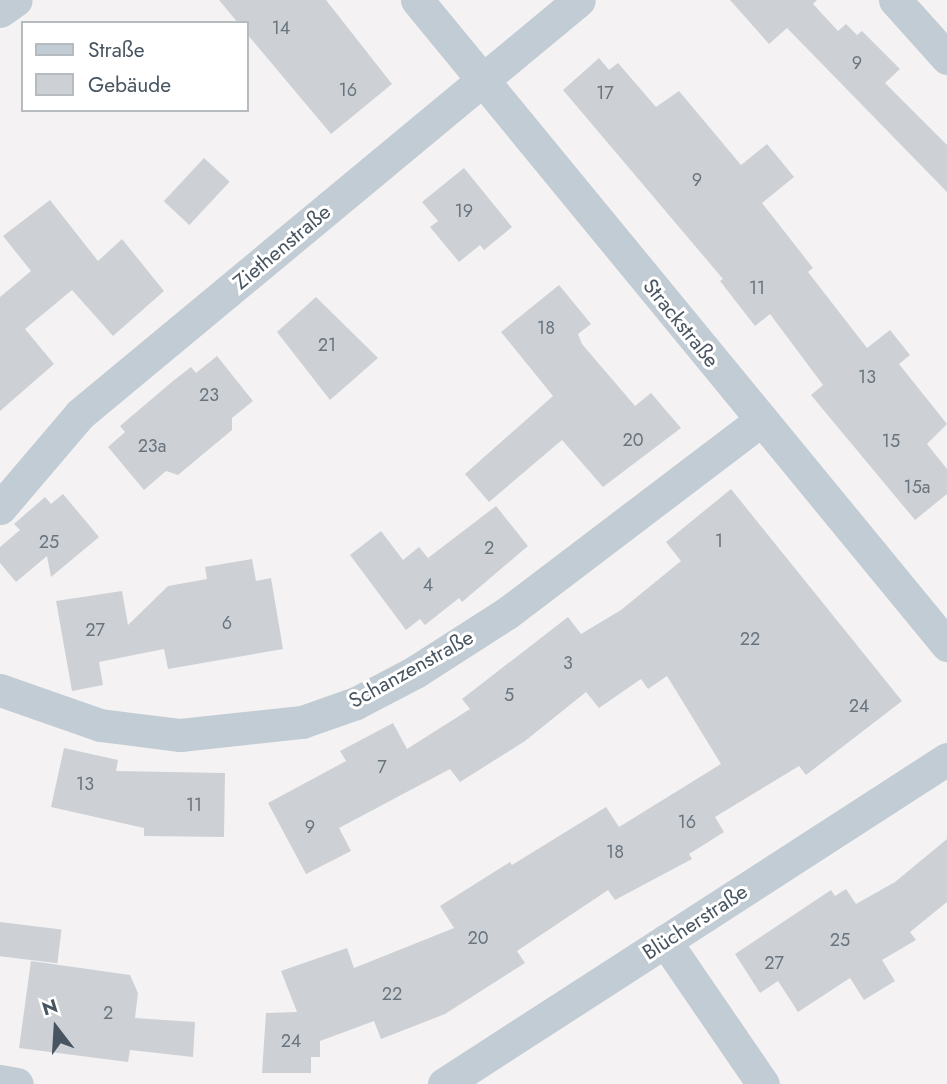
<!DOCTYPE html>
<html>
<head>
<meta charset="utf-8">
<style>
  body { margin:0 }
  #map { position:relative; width:947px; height:1084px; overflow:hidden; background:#f4f2f2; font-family:Jost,sans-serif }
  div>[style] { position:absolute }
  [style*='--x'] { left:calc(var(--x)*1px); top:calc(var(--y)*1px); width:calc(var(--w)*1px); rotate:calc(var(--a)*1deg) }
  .building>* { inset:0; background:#cdd1d6; transform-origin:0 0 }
  .street>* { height:33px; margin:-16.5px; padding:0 16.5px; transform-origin:16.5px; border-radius:16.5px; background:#c2ccd4 }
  span { translate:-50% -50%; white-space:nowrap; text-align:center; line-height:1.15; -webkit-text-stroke:6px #fff; paint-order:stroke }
  .number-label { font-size:18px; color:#69747e }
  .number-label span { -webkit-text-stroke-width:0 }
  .street-label { font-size:21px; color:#485561 }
  .legend { position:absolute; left:21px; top:21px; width:228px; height:91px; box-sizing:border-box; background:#fff; border:2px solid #b6bbc0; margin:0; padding:9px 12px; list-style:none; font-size:21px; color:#485561 }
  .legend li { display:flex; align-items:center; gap:14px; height:35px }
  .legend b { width:35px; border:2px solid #b6bbc0 }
  .north { position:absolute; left:21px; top:993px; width:70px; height:70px; -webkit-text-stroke:5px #fff; paint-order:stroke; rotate:343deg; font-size:19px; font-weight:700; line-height:28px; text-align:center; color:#485561 }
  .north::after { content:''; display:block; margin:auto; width:24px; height:32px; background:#485561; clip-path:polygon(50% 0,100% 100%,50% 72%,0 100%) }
</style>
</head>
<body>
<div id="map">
  <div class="building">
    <i style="clip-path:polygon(219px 0,326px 0,392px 84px,331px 134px,247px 34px,247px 23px,238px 23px)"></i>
    <i style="clip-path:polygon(730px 0,817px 0,813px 4px,838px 31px,846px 24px,857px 35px,862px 31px,900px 69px,885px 83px,947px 145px,947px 192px,787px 28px,769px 44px)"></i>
    <i style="clip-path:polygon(599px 58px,609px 70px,618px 63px,656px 107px,679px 91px,741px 165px,767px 144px,794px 177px,762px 203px,813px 268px,808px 272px,867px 348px,890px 330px,910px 355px,899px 364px,947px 424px,927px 444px,947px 469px,947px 494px,915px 520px,811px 395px,823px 385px,770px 314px,755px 326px,720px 281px,723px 279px,563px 90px)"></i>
    <i style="left:204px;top:158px;width:35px;height:59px;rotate:43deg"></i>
    <i style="clip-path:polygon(464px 168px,512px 227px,484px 250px,480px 245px,459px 262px,430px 227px,438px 221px,422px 202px)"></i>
    <i style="clip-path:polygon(50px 200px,98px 261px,122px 239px,164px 291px,113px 336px,72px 290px,25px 329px,54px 364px,0 411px,0 297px,31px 271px,3px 236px)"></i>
    <i style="clip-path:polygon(559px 285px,591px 324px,578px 334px,582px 344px,635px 406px,651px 393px,681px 428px,603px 487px,562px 440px,489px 502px,465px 474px,553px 396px,501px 332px)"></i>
    <i style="clip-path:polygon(316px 297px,378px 358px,330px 400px,277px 332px)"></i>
    <i style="clip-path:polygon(217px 356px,253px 401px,232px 418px,232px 430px,178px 475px,166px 471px,144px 490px,108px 447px,125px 432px,120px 426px,173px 381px,191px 367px,196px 373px)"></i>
    <i style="clip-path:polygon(731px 489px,902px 701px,806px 775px,799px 766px,715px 817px,724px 832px,689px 854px,692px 859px,615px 900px,608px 890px,517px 951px,525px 963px,445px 1014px,381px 1039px,374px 1021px,320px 1041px,320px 1057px,311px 1057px,311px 1073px,262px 1073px,266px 1013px,297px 1012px,281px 971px,347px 948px,354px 968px,454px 928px,440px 906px,510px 862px,512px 865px,606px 807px,619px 827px,721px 764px,667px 676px,648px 689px,641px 679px,599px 708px,586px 692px,525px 741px,460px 782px,450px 769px,339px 828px,351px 851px,306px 874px,268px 803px,346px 761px,340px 751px,393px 723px,407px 749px,470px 709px,462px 699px,568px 617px,581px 634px,621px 610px,681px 561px,666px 542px)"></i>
    <i style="clip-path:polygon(63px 494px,99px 537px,51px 577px,47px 556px,16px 582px,0 563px,0 547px,20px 530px,14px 524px,45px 497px,51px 504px)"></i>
    <i style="clip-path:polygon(496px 506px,528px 546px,462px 602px,459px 598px,425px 625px,420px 619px,406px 630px,350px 555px,381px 531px,403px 560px,419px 547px,428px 558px)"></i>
    <i style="clip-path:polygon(252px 559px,256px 581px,271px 578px,283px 649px,168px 669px,164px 649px,99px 662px,103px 685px,72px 691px,56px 601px,122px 591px,128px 625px,168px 586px,207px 579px,205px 567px)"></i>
    <i style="clip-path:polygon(64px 748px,118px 760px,116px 771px,225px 773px,224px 837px,144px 836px,144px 828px,51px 807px)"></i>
    <i style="clip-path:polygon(947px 839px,947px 902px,910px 932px,916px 940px,882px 960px,895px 981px,864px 1000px,850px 978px,798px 1012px,778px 981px,760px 993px,735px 954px,831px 890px,835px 896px,846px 889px,856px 904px,895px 882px)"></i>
    <i style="left:0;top:922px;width:62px;height:34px;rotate:7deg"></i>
    <i style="clip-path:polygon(31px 961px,130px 975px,138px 993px,135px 1018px,195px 1022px,193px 1057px,130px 1050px,128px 1062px,19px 1048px)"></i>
  </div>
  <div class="street">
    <i style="--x:417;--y:0;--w:835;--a:50.59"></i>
    <i style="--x:895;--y:0;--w:78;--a:48.1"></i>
    <i style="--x:0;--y:11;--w:19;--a:-35"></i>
    <i style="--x:0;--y:508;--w:123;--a:-49.6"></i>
    <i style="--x:80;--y:414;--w:648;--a:-39.68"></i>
    <i style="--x:0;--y:690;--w:106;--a:19.3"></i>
    <i style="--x:100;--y:725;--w:81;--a:7.1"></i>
    <i style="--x:180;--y:735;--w:123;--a:-6.1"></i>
    <i style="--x:302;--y:722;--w:57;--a:-19.4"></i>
    <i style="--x:356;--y:703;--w:67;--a:-27.7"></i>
    <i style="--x:415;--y:672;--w:109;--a:-32.7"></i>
    <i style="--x:507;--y:613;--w:319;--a:-37.2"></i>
    <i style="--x:665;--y:941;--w:173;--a:55.6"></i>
    <i style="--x:0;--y:1081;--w:17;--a:10"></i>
    <i style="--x:444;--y:1084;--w:599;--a:-32.87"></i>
  </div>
  <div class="number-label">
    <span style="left:281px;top:28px">14</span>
    <span style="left:857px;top:63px">9</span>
    <span style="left:348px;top:90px">16</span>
    <span style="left:605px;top:93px">17</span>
    <span style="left:697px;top:180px">9</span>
    <span style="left:464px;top:211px">19</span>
    <span style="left:757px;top:288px">11</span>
    <span style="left:546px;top:328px">18</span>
    <span style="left:327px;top:345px">21</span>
    <span style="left:867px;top:377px">13</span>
    <span style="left:209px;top:395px">23</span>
    <span style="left:633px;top:440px">20</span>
    <span style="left:891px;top:441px">15</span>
    <span style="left:152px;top:446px">23a</span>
    <span style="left:917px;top:487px">15a</span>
    <span style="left:719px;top:541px">1</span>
    <span style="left:49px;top:542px">25</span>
    <span style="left:489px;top:548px">2</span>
    <span style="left:428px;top:585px">4</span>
    <span style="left:227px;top:623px">6</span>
    <span style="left:95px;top:630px">27</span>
    <span style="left:750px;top:639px">22</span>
    <span style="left:568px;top:663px">3</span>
    <span style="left:509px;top:695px">5</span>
    <span style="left:859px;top:706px">24</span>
    <span style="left:382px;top:767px">7</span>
    <span style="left:85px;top:784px">13</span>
    <span style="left:194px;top:805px">11</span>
    <span style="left:687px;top:822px">16</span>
    <span style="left:310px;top:827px">9</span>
    <span style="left:615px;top:852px">18</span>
    <span style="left:478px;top:938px">20</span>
    <span style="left:840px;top:940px">25</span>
    <span style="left:774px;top:963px">27</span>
    <span style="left:392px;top:994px">22</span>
    <span style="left:108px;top:1013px">2</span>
    <span style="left:291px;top:1041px">24</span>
  </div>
  <div class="street-label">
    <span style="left:282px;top:247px;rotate:-40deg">Ziethenstraße</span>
    <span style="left:681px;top:323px;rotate:51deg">Strackstraße</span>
    <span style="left:411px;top:669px;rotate:-29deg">Schanzenstraße</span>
    <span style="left:695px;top:922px;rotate:-33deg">Blücherstraße</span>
  </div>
  <ul class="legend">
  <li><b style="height:9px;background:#c2ccd4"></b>Straße</li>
  <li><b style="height:19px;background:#cdd1d6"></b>Gebäude</li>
  </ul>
  <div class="north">N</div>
</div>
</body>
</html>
